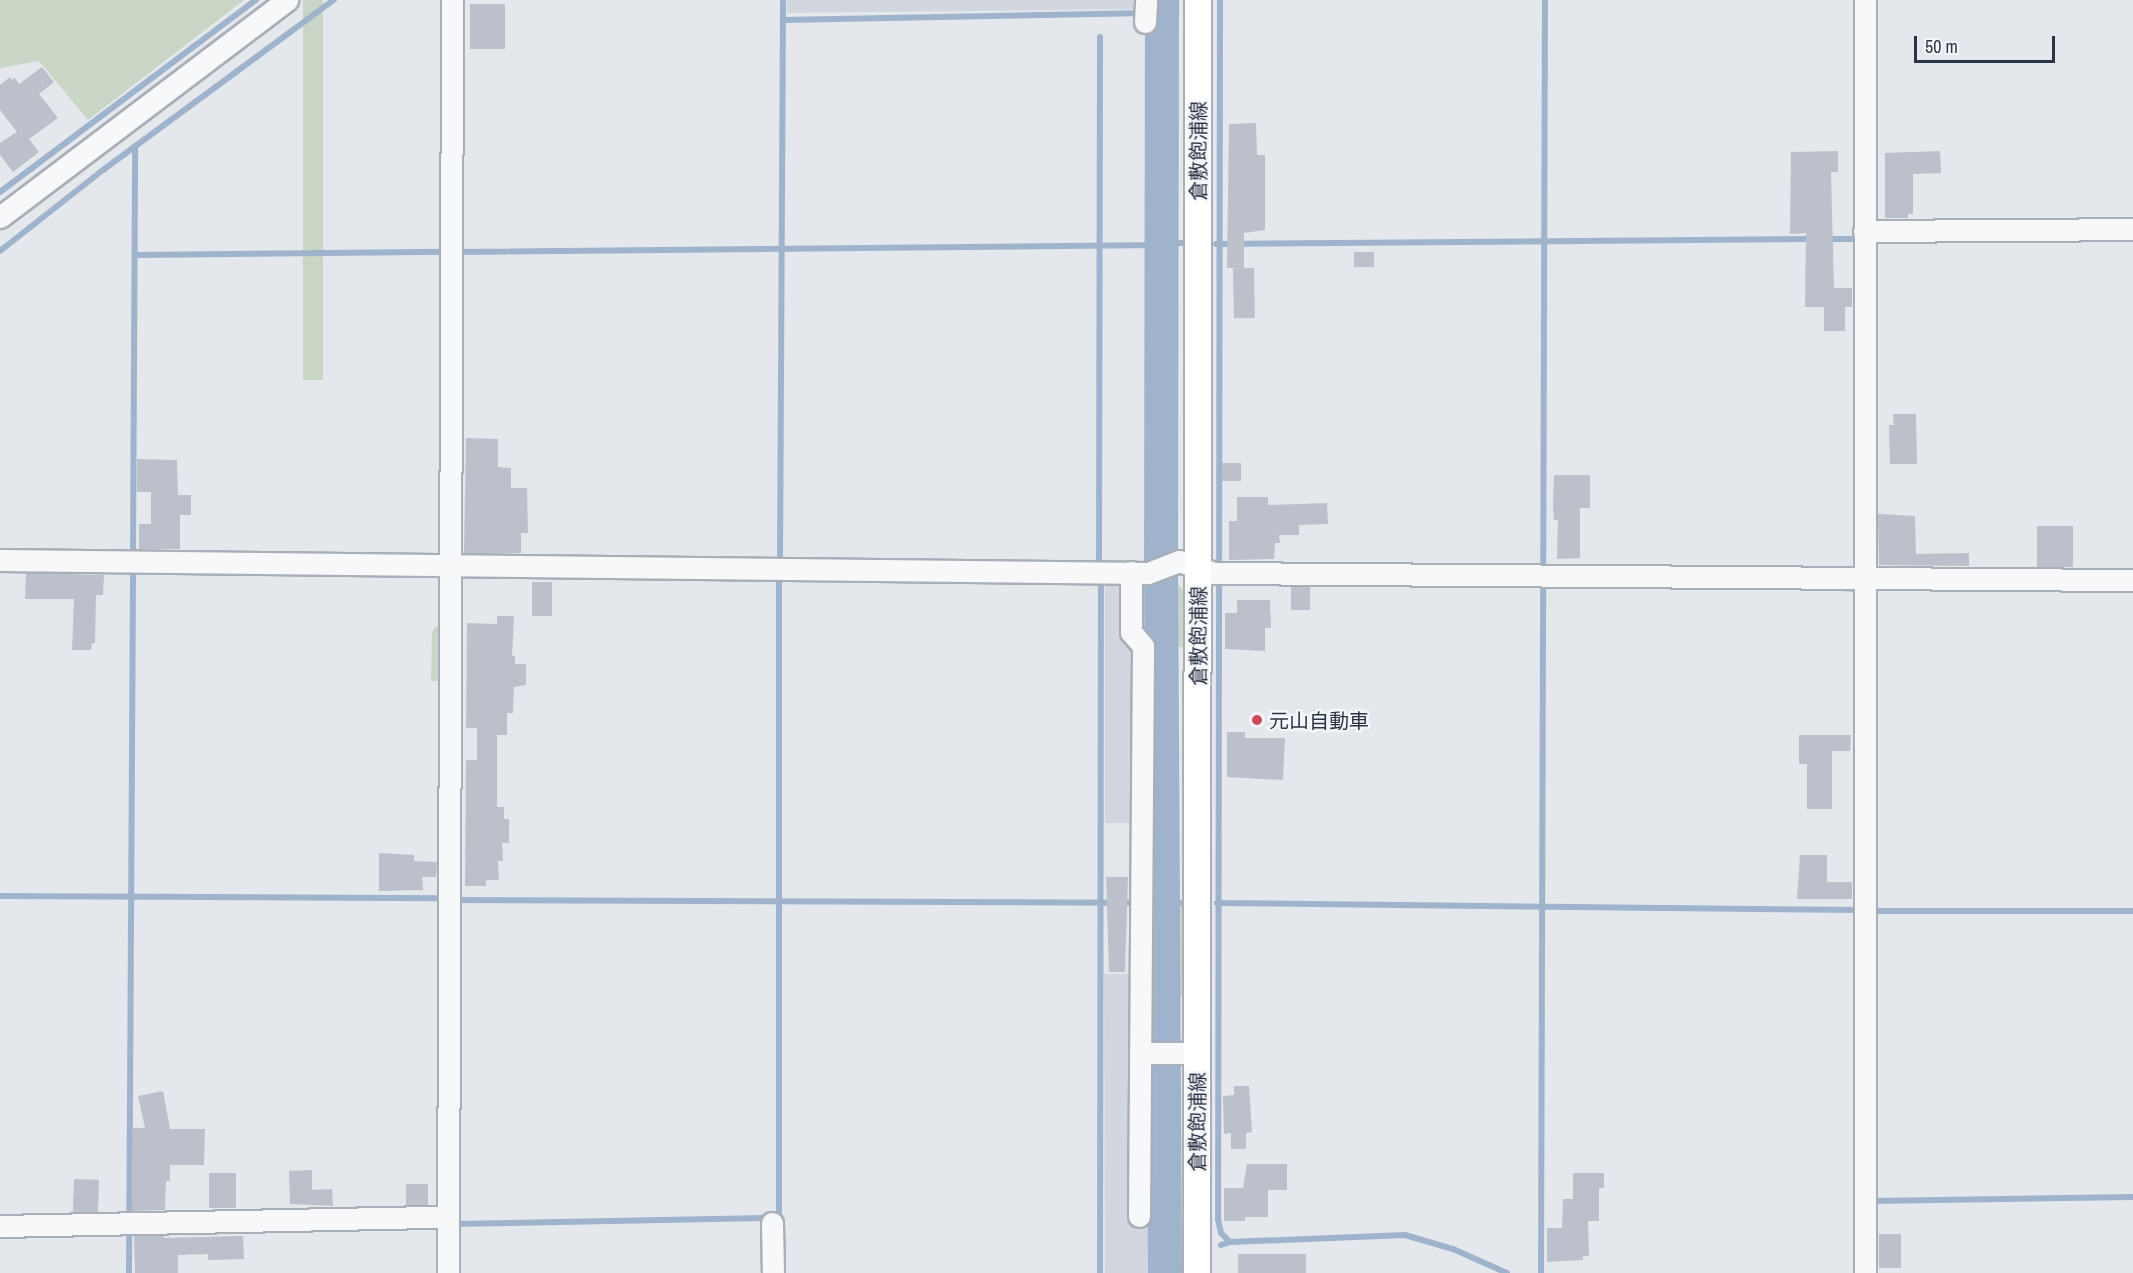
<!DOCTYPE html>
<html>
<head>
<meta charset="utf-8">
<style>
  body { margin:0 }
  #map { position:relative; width:2133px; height:1273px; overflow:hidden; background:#e4e7ec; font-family:"Archivo Narrow","Noto Sans JP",sans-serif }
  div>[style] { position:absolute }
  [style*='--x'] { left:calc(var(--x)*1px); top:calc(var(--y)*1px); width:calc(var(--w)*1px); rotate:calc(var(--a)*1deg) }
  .built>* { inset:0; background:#d2d6de }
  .green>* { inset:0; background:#c9d6c5; transform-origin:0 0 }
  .stream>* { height:6px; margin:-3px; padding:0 3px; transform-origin:3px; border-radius:3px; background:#9fb4cc }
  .river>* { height:34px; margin:-17px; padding:0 17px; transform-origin:17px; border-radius:17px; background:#9fb4cc }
  .building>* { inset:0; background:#bbc0ca; transform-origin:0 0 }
  .roads { filter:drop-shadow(2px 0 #a9aeb7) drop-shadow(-2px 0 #a9aeb7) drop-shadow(0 2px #a9aeb7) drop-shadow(0 -2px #a9aeb7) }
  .minor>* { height:21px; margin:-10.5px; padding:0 10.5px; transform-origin:10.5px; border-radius:10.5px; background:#f7f8fa }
  .major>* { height:26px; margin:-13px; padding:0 13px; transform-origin:13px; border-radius:13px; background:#fff }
  .dots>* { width:16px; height:16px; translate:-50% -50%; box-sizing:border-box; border:3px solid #f4f6f9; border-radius:50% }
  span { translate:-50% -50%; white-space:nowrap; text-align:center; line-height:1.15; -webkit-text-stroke:5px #f4f6f9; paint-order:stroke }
  .street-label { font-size:20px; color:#2b3445 }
  .poi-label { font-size:20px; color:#2b3445 }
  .left { translate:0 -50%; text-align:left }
  .scale { position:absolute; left:1914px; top:36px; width:141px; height:27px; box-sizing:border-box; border:3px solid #2b3445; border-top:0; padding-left:8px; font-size:18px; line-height:21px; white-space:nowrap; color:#2b3445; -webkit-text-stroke:4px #f4f6f9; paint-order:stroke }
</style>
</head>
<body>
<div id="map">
  <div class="built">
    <i style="clip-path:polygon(787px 0,1139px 0,1139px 9px,787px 13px)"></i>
    <i style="clip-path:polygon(1155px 582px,1154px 860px,1149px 860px,1135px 823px,1105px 823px,1105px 585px,1147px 585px)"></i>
    <i style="clip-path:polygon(1150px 908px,1153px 1273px,1105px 1273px,1104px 974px,1132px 974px)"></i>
  </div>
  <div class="green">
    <i style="clip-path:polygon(0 0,244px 0,88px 120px,39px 61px,0 68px)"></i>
    <i style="left:303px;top:0;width:20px;height:380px"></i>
    <i style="clip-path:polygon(1173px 579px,1185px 592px,1186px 647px,1170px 647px,1169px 606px)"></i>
    <i style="clip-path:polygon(435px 627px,445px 627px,445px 681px,431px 681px,432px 633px)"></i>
    <i style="clip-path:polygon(1170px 906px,1184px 906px,1184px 993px,1180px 997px,1171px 993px)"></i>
  </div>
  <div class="stream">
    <i style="--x:1220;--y:0;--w:1219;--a:90.09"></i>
    <i style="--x:1218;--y:1219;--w:14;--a:78"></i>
    <i style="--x:1221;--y:1233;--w:13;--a:45"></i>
    <i style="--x:783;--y:20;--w:379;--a:-1.1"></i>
    <i style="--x:0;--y:192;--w:320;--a:-36.9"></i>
    <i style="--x:1825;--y:239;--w:37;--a:0"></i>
    <i style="--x:1162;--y:243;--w:23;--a:0"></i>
    <i style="--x:1216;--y:244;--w:595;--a:-0.48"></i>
    <i style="--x:0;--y:251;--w:131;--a:-38.2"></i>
    <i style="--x:103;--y:170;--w:287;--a:-36.4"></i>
    <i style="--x:457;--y:252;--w:705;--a:-0.57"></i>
    <i style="--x:135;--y:255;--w:309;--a:-0.6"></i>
    <i style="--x:133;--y:556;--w:410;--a:-89.7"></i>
    <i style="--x:780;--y:562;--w:562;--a:-89.69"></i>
    <i style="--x:1099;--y:563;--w:526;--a:-89.89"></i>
    <i style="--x:779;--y:579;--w:645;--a:90"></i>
    <i style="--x:1840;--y:588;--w:22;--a:3"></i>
    <i style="--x:0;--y:896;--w:440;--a:0.3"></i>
    <i style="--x:457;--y:900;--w:724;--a:0.24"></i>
    <i style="--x:1217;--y:903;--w:641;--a:0.63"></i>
    <i style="--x:1870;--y:911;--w:263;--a:0"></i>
    <i style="--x:1873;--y:1201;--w:260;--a:-0.9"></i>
    <i style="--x:453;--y:1224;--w:317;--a:-1.1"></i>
    <i style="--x:1221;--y:1245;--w:9;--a:-18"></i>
    <i style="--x:1230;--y:1242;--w:175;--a:-2.3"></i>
    <i style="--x:1405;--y:1235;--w:50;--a:16.3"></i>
    <i style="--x:1453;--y:1249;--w:59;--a:24"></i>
    <i style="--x:1165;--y:1259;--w:20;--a:-3"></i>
    <i style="--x:129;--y:1273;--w:701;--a:-89.67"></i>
    <i style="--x:1100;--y:1273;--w:692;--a:-89.92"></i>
    <i style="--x:1541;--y:1273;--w:1273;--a:-89.82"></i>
  </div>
  <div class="river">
    <i style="--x:1162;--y:0;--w:555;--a:90.1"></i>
    <i style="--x:1161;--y:555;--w:718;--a:89.68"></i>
  </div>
  <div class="building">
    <i style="left:470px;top:4px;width:35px;height:45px"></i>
    <i style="clip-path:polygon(42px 67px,54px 82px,39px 94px,58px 118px,29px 139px,39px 152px,13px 172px,0 155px,0 143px,17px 132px,0 110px,0 85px,10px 77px,12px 80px,15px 78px,19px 84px)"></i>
    <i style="clip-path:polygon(1256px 123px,1257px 155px,1265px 155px,1265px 230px,1244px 233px,1244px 268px,1227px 268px,1229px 124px)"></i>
    <i style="clip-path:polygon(1838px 151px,1838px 172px,1831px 172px,1834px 288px,1852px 288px,1852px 307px,1845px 307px,1845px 331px,1824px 331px,1824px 307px,1805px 307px,1806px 233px,1790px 234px,1791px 152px)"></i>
    <i style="clip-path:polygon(1940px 151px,1941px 173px,1913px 174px,1913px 214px,1908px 214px,1908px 218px,1885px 218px,1885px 153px)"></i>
    <i style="left:1354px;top:252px;width:20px;height:15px"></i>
    <i style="left:1254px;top:268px;width:50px;height:21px;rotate:89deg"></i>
    <i style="clip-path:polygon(1893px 414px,1916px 414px,1917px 464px,1890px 464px,1889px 425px,1894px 425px)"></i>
    <i style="clip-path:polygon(466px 438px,498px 439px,498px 467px,511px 468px,511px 488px,527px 488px,528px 533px,521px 533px,521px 553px,464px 553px)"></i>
    <i style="clip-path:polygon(137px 459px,177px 460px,178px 495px,191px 495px,191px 515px,180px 515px,180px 549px,139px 549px,139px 524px,151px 524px,151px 492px,137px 492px)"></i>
    <i style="left:1222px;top:463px;width:19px;height:18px"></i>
    <i style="clip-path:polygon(1554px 475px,1590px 475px,1590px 508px,1580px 508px,1580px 558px,1557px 559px,1558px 520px,1554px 520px,1553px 508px)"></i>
    <i style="clip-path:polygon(1237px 497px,1268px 497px,1268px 505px,1327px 503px,1328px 524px,1299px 525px,1299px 535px,1279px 535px,1280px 543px,1275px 543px,1274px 559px,1229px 560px,1229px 521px,1237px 521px)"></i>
    <i style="clip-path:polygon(1878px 514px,1915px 516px,1916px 554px,1969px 553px,1969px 566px,1879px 565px)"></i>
    <i style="left:2037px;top:526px;width:36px;height:41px"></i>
    <i style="clip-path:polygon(26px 573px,104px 575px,103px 595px,96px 595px,95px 643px,92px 643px,91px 650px,72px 650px,74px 599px,25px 599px)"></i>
    <i style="left:552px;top:582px;width:34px;height:20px;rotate:90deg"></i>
    <i style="left:1291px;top:586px;width:19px;height:24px"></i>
    <i style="clip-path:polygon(1237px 600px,1270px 600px,1271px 628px,1265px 628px,1265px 651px,1225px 649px,1225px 613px,1237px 613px)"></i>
    <i style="clip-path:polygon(497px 616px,514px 616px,512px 656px,515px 656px,515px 664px,526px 664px,526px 685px,514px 687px,513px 713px,507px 713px,507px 735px,497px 735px,497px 807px,504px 807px,504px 819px,509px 819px,509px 843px,502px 843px,503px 861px,498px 861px,499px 880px,486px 880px,486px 886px,465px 886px,466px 760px,477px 760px,477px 728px,466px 728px,467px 623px,497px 624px)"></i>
    <i style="clip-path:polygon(1227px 732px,1245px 732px,1245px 738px,1285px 738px,1283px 780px,1227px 777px)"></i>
    <i style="clip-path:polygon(1799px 735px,1851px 735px,1850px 751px,1832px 751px,1832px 809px,1807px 809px,1807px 764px,1799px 764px)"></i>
    <i style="clip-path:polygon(379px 853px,414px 855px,414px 861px,437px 862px,436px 877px,422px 877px,423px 890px,379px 891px)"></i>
    <i style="clip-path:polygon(1800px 855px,1827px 855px,1827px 882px,1852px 882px,1852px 899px,1797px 899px)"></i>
    <i style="clip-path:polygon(1106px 877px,1128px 877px,1125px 972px,1109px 972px)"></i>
    <i style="clip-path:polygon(1234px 1086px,1249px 1086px,1252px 1132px,1246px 1133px,1246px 1149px,1231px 1149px,1231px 1133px,1224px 1134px,1223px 1096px,1234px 1095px)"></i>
    <i style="clip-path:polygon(163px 1091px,170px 1129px,205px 1129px,204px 1165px,170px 1165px,170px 1181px,166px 1181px,165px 1210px,132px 1211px,133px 1128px,145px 1128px,138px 1096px)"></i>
    <i style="clip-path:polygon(1247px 1164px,1287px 1164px,1287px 1190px,1268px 1190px,1268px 1217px,1245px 1217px,1245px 1221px,1224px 1221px,1224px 1188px,1243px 1188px)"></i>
    <i style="clip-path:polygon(312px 1170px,312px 1190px,332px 1189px,333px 1206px,290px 1204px,289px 1171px)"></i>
    <i style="left:236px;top:1173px;width:35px;height:27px;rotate:90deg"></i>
    <i style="clip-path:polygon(1573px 1173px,1604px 1173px,1604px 1188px,1599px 1188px,1599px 1221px,1588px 1221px,1589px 1256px,1583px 1256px,1583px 1260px,1547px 1262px,1547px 1228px,1562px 1228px,1563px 1199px,1573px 1199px)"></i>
    <i style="left:74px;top:1179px;width:25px;height:33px;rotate:2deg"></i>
    <i style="left:406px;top:1184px;width:22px;height:21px"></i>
    <i style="left:1879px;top:1234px;width:22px;height:34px"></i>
    <i style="clip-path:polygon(164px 1235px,164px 1238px,243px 1236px,244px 1259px,208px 1260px,208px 1254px,178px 1255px,178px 1273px,135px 1273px,134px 1236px)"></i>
    <i style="left:1306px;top:1254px;width:19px;height:68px;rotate:90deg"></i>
  </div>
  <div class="roads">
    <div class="minor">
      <i style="--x:1145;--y:22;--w:22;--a:-87"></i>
      <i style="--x:0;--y:217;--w:360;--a:-37.1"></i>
      <i style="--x:1864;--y:231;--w:269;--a:-0.4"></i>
      <i style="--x:0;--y:560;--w:1148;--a:0.65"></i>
      <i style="--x:1148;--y:573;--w:33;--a:-21"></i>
      <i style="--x:1179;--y:561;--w:37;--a:19"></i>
      <i style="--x:1214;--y:573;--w:919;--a:0.44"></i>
      <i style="--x:1131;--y:572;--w:60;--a:90"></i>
      <i style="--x:1131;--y:632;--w:18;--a:49"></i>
      <i style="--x:1143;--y:646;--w:407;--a:90.4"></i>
      <i style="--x:1140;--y:1053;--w:57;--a:0"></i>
      <i style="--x:1139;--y:1216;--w:163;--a:-89.6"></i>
      <i style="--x:772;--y:1223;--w:50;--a:88.9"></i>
      <i style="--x:0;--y:1226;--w:448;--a:-1.2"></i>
      <i style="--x:448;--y:1273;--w:1273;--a:-89.82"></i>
      <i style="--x:1865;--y:1273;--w:1273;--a:-90"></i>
    </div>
    <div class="major">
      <i style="--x:1197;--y:1273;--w:1273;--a:-89.95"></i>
    </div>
  </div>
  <div class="dots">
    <i style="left:1257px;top:720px;background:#d1495b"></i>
  </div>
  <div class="street-label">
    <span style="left:1198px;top:151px;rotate:-90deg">倉敷飽浦線</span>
    <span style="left:1198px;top:636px;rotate:-90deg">倉敷飽浦線</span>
    <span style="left:1197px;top:1122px;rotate:-90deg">倉敷飽浦線</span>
  </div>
  <div class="poi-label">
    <span class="left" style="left:1269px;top:720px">元山自動車</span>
  </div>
  <div class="scale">50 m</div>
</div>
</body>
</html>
